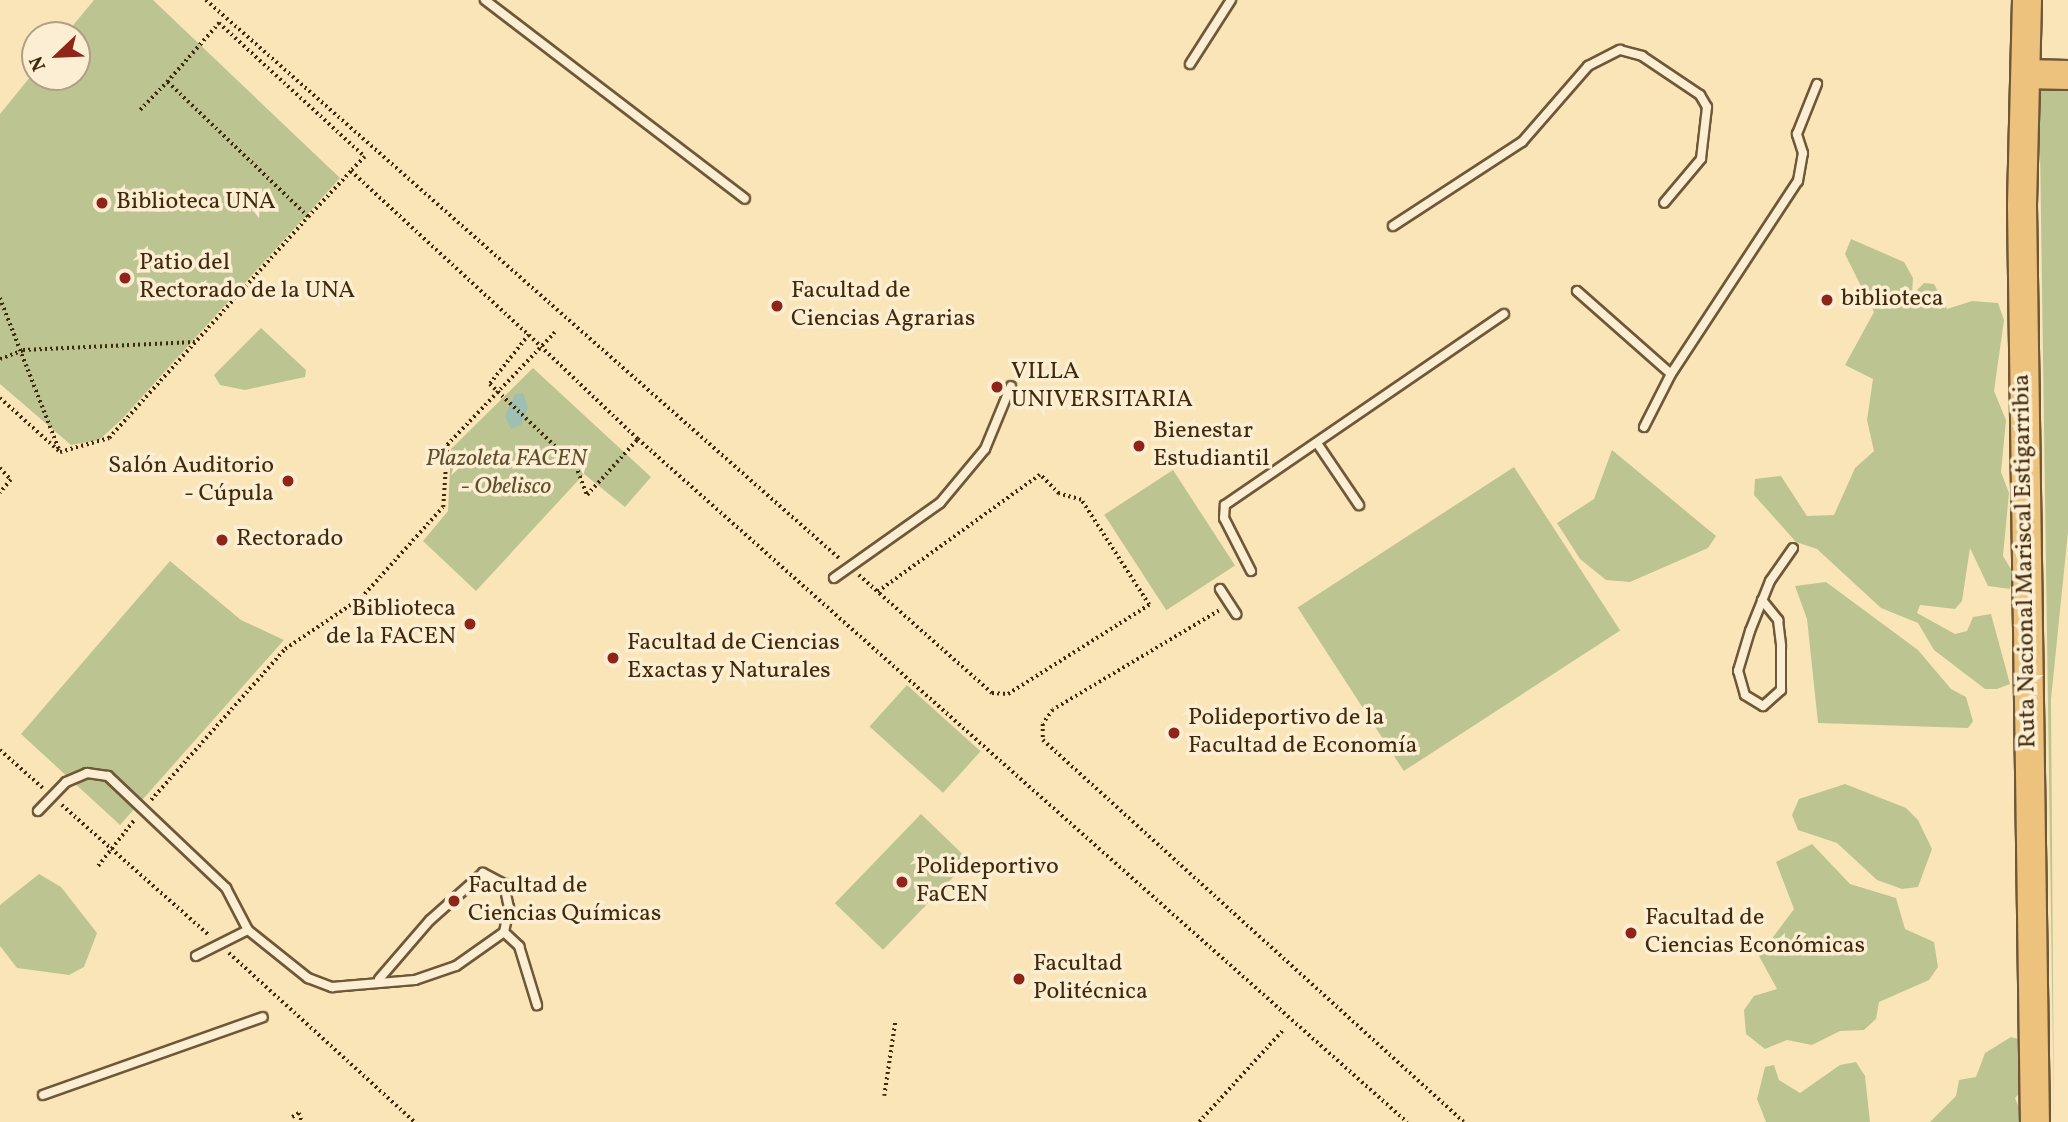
<!DOCTYPE html>
<html>
<head>
<meta charset="utf-8">
<style>
  body { margin:0 }
  #map { position:relative; width:2068px; height:1122px; overflow:hidden; background:#fae5b9; font-family:Vollkorn,serif }
  div>[style] { position:absolute }
  [style*='--x'] { left:calc(var(--x)*1px); top:calc(var(--y)*1px); width:calc(var(--w)*1px); rotate:calc(var(--a)*1deg) }
  .green>* { inset:0; background:#bcc591; transform-origin:0 0 }
  .water>* { inset:0; background:#9ebfb1 }
  .path>* { height:3.5px; margin-top:-1.75px; transform-origin:0; background:repeating-linear-gradient(90deg,#41290c 0 2px,transparent 0 5.5px) }
  .roads { filter:drop-shadow(2px 0 #6f5837) drop-shadow(-2px 0 #6f5837) drop-shadow(0 2px #6f5837) drop-shadow(0 -2px #6f5837) }
  .service>* { height:8px; margin:-4px; padding:0 4px; transform-origin:4px; border-radius:4px; background:#fceed2 }
  .trunk>* { height:28px; margin:-14px; padding:0 14px; transform-origin:14px; border-radius:14px; background:#edc27c }
  .dots>* { width:19px; height:19px; translate:-50% -50%; box-sizing:border-box; border:4px solid #fceed2; border-radius:50% }
  span { translate:-50% -50%; white-space:nowrap; text-align:center; line-height:1.15; -webkit-text-stroke:7px #fceed2; paint-order:stroke }
  .poi-label { font-size:24px; color:#41290c }
  .left { translate:0 -50%; text-align:left }
  .right { translate:-100% -50%; text-align:right }
  .park-label { font-size:24px; color:#60502d; font-style:italic }
  .street-label { font-size:24px; color:#41290c }
  .north { position:absolute; left:21px; top:21px; width:70px; height:70px; box-sizing:border-box; background:#fceed2; border:2px solid #b19f83; border-radius:50%; rotate:247deg; font-size:19px; font-weight:700; line-height:28px; text-align:center; color:#41290c }
  .north::after { content:''; display:block; margin:auto; width:24px; height:32px; background:#8f2418; clip-path:polygon(50% 0,100% 100%,50% 72%,0 100%) }
</style>
</head>
<body>
<div id="map">
  <div class="green">
    <i style="clip-path:polygon(94px 0,153px 0,340px 178px,121px 420px,99px 440px,71px 445px,0 384px,0 114px,35px 71px,35px 77px,77px 77px,77px 35px,65px 35px)"></i>
    <i style="clip-path:polygon(2068px 66px,2068px 532px,2051px 699px,2054px 1122px,2039px 79px)"></i>
    <i style="clip-path:polygon(1851px 239px,1904px 262px,1913px 278px,1912px 295px,1924px 283px,1934px 284px,1947px 309px,1972px 301px,1998px 303px,2004px 320px,1994px 391px,2006px 420px,2001px 472px,2009px 493px,2003px 556px,2014px 574px,2010px 589px,1988px 586px,1970px 548px,1962px 601px,1955px 609px,1920px 605px,1917px 613px,1955px 634px,1967px 631px,1973px 617px,1991px 614px,2010px 684px,1997px 689px,1985px 689px,1934px 650px,1918px 623px,1881px 608px,1817px 549px,1796px 542px,1754px 495px,1755px 479px,1781px 476px,1807px 516px,1834px 515px,1855px 468px,1874px 451px,1867px 420px,1873px 379px,1845px 365px,1874px 312px,1845px 254px)"></i>
    <i style="clip-path:polygon(261px 328px,306px 370px,305px 377px,245px 390px,220px 385px,214px 375px)"></i>
    <i style="clip-path:polygon(533px 368px,651px 477px,625px 507px,584px 474px,476px 591px,423px 541px,448px 511px,451px 449px)"></i>
    <i style="clip-path:polygon(1612px 450px,1716px 536px,1708px 548px,1630px 582px,1606px 580px,1580px 559px,1557px 523px,1594px 499px)"></i>
    <i style="left:1514px;top:467px;width:195px;height:258px;rotate:57deg"></i>
    <i style="left:1173px;top:470px;width:114px;height:82px;rotate:57deg"></i>
    <i style="clip-path:polygon(170px 561px,241px 620px,284px 640px,120px 825px,21px 734px)"></i>
    <i style="clip-path:polygon(1826px 582px,1918px 650px,1951px 689px,1966px 697px,1973px 721px,1968px 728px,1818px 723px,1807px 619px,1795px 586px)"></i>
    <i style="left:907px;top:685px;width:99px;height:56px;rotate:42deg"></i>
    <i style="clip-path:polygon(1845px 784px,1906px 808px,1918px 820px,1932px 849px,1918px 887px,1902px 889px,1877px 880px,1837px 843px,1798px 830px,1792px 815px,1799px 799px)"></i>
    <i style="left:921px;top:814px;width:67px;height:124px;rotate:44deg"></i>
    <i style="clip-path:polygon(1812px 844px,1850px 884px,1896px 898px,1905px 929px,1934px 942px,1938px 967px,1929px 980px,1879px 1002px,1876px 1019px,1864px 1030px,1840px 1031px,1812px 1045px,1787px 1040px,1765px 1049px,1746px 1034px,1744px 1010px,1754px 996px,1777px 989px,1759px 956px,1794px 909px,1776px 862px)"></i>
    <i style="clip-path:polygon(39px 874px,61px 887px,97px 933px,84px 967px,69px 975px,17px 968px,0 946px,0 905px)"></i>
    <i style="clip-path:polygon(2011px 1037px,2022px 1040px,2026px 1086px,2015px 1098px,2025px 1122px,1930px 1122px,1956px 1096px,1959px 1080px,1976px 1077px,1985px 1053px)"></i>
    <i style="clip-path:polygon(1856px 1062px,1865px 1076px,1870px 1122px,1766px 1122px,1757px 1099px,1765px 1067px,1774px 1065px,1779px 1080px,1800px 1093px,1840px 1065px)"></i>
  </div>
  <div class="water">
    <i style="clip-path:polygon(523px 393px,528px 407px,521px 425px,511px 429px,505px 416px,515px 394px)"></i>
  </div>
  <div class="path">
    <i style="--x:206;--y:0;--w:845;--a:41.4"></i>
    <i style="--x:140;--y:110;--w:39;--a:-46"></i>
    <i style="--x:308;--y:217;--w:63;--a:-46.9"></i>
    <i style="--x:0;--y:298;--w:165;--a:68.7"></i>
    <i style="--x:529;--y:335;--w:151;--a:43.7"></i>
    <i style="--x:0;--y:359;--w:25;--a:-21"></i>
    <i style="--x:23;--y:350;--w:172;--a:-2.7"></i>
    <i style="--x:0;--y:398;--w:79;--a:41.9"></i>
    <i style="--x:60;--y:452;--w:51;--a:-15.9"></i>
    <i style="--x:109;--y:438;--w:297;--a:-48"></i>
    <i style="--x:308;--y:217;--w:195;--a:-136.2"></i>
    <i style="--x:167;--y:82;--w:79;--a:-48.6"></i>
    <i style="--x:219;--y:23;--w:198;--a:42.5"></i>
    <i style="--x:365;--y:157;--w:20;--a:135"></i>
    <i style="--x:351;--y:171;--w:242;--a:42.7"></i>
    <i style="--x:529;--y:335;--w:63;--a:128.5"></i>
    <i style="--x:490;--y:384;--w:119;--a:43.6"></i>
    <i style="--x:576;--y:466;--w:31;--a:69"></i>
    <i style="--x:587;--y:495;--w:76;--a:-47.7"></i>
    <i style="--x:638;--y:439;--w:1029;--a:41.61"></i>
    <i style="--x:0;--y:468;--w:16;--a:47"></i>
    <i style="--x:11;--y:480;--w:17;--a:130"></i>
    <i style="--x:859;--y:575;--w:178;--a:41.6"></i>
    <i style="--x:992;--y:693;--w:16;--a:4"></i>
    <i style="--x:1008;--y:694;--w:167;--a:-32.3"></i>
    <i style="--x:1149;--y:605;--w:125;--a:-122.9"></i>
    <i style="--x:1081;--y:500;--w:23;--a:-165"></i>
    <i style="--x:1059;--y:494;--w:27;--a:-135"></i>
    <i style="--x:1040;--y:475;--w:200;--a:144.2"></i>
    <i style="--x:1219;--y:611;--w:193;--a:149.2"></i>
    <i style="--x:1053;--y:710;--w:17;--a:126"></i>
    <i style="--x:1043;--y:724;--w:16;--a:90"></i>
    <i style="--x:1043;--y:740;--w:568;--a:42.22"></i>
    <i style="--x:0;--y:750;--w:57;--a:41.5"></i>
    <i style="--x:151;--y:800;--w:202;--a:-48.4"></i>
    <i style="--x:285;--y:649;--w:92;--a:-33.9"></i>
    <i style="--x:361;--y:598;--w:122;--a:-48"></i>
    <i style="--x:443;--y:507;--w:62;--a:-86.3"></i>
    <i style="--x:447;--y:445;--w:156;--a:-46.3"></i>
    <i style="--x:62;--y:805;--w:195;--a:41.5"></i>
    <i style="--x:98;--y:866;--w:60;--a:-51.8"></i>
    <i style="--x:229;--y:953;--w:251;--a:42.3"></i>
    <i style="--x:884;--y:1096;--w:75;--a:-81.5"></i>
    <i style="--x:292;--y:1117;--w:8;--a:-30"></i>
    <i style="--x:299;--y:1113;--w:9;--a:72"></i>
    <i style="--x:1199;--y:1122;--w:126;--a:-47.6"></i>
  </div>
  <div class="roads">
    <div class="service">
      <i style="--x:485;--y:0;--w:327;--a:37.4"></i>
      <i style="--x:1190;--y:64;--w:76;--a:-57.4"></i>
      <i style="--x:1393;--y:226;--w:154;--a:-33.1"></i>
      <i style="--x:1522;--y:142;--w:101;--a:-49"></i>
      <i style="--x:1588;--y:66;--w:36;--a:-27"></i>
      <i style="--x:1620;--y:50;--w:23;--a:15"></i>
      <i style="--x:1642;--y:56;--w:70;--a:33.9"></i>
      <i style="--x:1700;--y:95;--w:14;--a:60"></i>
      <i style="--x:1707;--y:107;--w:52;--a:96.6"></i>
      <i style="--x:1701;--y:159;--w:57;--a:130.1"></i>
      <i style="--x:1577;--y:291;--w:125;--a:41.4"></i>
      <i style="--x:1644;--y:427;--w:59;--a:-63"></i>
      <i style="--x:1671;--y:374;--w:231;--a:-56.7"></i>
      <i style="--x:1798;--y:181;--w:28;--a:-80"></i>
      <i style="--x:1803;--y:153;--w:20;--a:-108"></i>
      <i style="--x:1797;--y:134;--w:54;--a:-68.2"></i>
      <i style="--x:1317;--y:443;--w:75;--a:55.9"></i>
      <i style="--x:1251;--y:571;--w:59;--a:-117"></i>
      <i style="--x:1224;--y:518;--w:13;--a:-86"></i>
      <i style="--x:1225;--y:505;--w:338;--a:-34.4"></i>
      <i style="--x:834;--y:578;--w:130;--a:-35.3"></i>
      <i style="--x:940;--y:503;--w:70;--a:-50.2"></i>
      <i style="--x:985;--y:449;--w:68;--a:-67.6"></i>
      <i style="--x:1220;--y:589;--w:30;--a:57"></i>
      <i style="--x:1762;--y:600;--w:26;--a:51"></i>
      <i style="--x:1778;--y:620;--w:26;--a:83"></i>
      <i style="--x:1781;--y:646;--w:44;--a:90"></i>
      <i style="--x:1781;--y:690;--w:24;--a:138"></i>
      <i style="--x:1763;--y:706;--w:21;--a:-149"></i>
      <i style="--x:1745;--y:695;--w:25;--a:-106"></i>
      <i style="--x:1738;--y:671;--w:42;--a:-73.3"></i>
      <i style="--x:1750;--y:631;--w:54;--a:-68.2"></i>
      <i style="--x:1770;--y:581;--w:40;--a:-55.1"></i>
      <i style="--x:38;--y:811;--w:40;--a:-46"></i>
      <i style="--x:66;--y:782;--w:23;--a:-23"></i>
      <i style="--x:87;--y:773;--w:21;--a:8"></i>
      <i style="--x:108;--y:776;--w:163;--a:43.5"></i>
      <i style="--x:226;--y:888;--w:47;--a:62.4"></i>
      <i style="--x:504;--y:932;--w:21;--a:43"></i>
      <i style="--x:519;--y:946;--w:62;--a:73"></i>
      <i style="--x:196;--y:956;--w:58;--a:-26.6"></i>
      <i style="--x:248;--y:930;--w:77;--a:38.7"></i>
      <i style="--x:308;--y:978;--w:26;--a:21"></i>
      <i style="--x:332;--y:987;--w:83;--a:-4.8"></i>
      <i style="--x:415;--y:980;--w:43;--a:-18.9"></i>
      <i style="--x:456;--y:966;--w:59;--a:-35.3"></i>
      <i style="--x:504;--y:932;--w:25;--a:-78"></i>
      <i style="--x:509;--y:908;--w:25;--a:-102"></i>
      <i style="--x:504;--y:884;--w:24;--a:-152"></i>
      <i style="--x:483;--y:873;--w:71;--a:138.4"></i>
      <i style="--x:430;--y:920;--w:78;--a:130.8"></i>
      <i style="--x:43;--y:1095;--w:233;--a:-19.5"></i>
    </div>
    <div class="trunk">
      <i style="--x:2027;--y:0;--w:206;--a:91.4"></i>
      <i style="--x:2022;--y:206;--w:916;--a:89.19"></i>
      <i style="--x:2027;--y:74;--w:41;--a:1.4"></i>
    </div>
  </div>
  <div class="dots">
    <i style="left:102px;top:203px;background:#8f2418"></i>
    <i style="left:125px;top:278px;background:#8f2418"></i>
    <i style="left:1827px;top:300px;background:#8f2418"></i>
    <i style="left:777px;top:306px;background:#8f2418"></i>
    <i style="left:997px;top:387px;background:#8f2418"></i>
    <i style="left:1139px;top:446px;background:#8f2418"></i>
    <i style="left:288px;top:481px;background:#8f2418"></i>
    <i style="left:222px;top:540px;background:#8f2418"></i>
    <i style="left:470px;top:624px;background:#8f2418"></i>
    <i style="left:613px;top:658px;background:#8f2418"></i>
    <i style="left:1174px;top:733px;background:#8f2418"></i>
    <i style="left:902px;top:882px;background:#8f2418"></i>
    <i style="left:454px;top:901px;background:#8f2418"></i>
    <i style="left:1631px;top:933px;background:#8f2418"></i>
    <i style="left:1019px;top:979px;background:#8f2418"></i>
  </div>
  <div class="poi-label">
    <span class="left" style="left:116px;top:203px">Biblioteca UNA</span>
    <span class="left" style="left:139px;top:278px">Patio del<br>Rectorado de la UNA</span>
    <span class="left" style="left:791px;top:306px">Facultad de<br>Ciencias Agrarias</span>
    <span class="left" style="left:1841px;top:300px">biblioteca</span>
    <span class="left" style="left:1011px;top:387px">VILLA<br>UNIVERSITARIA</span>
    <span class="left" style="left:1153px;top:446px">Bienestar<br>Estudiantil</span>
    <span class="right" style="left:274px;top:481px">Salón Auditorio<br>- Cúpula</span>
    <span class="left" style="left:236px;top:540px">Rectorado</span>
    <span class="right" style="left:456px;top:624px">Biblioteca<br>de la FACEN</span>
    <span class="left" style="left:627px;top:658px">Facultad de Ciencias<br>Exactas y Naturales</span>
    <span class="left" style="left:1188px;top:733px">Polideportivo de la<br>Facultad de Economía</span>
    <span class="left" style="left:916px;top:882px">Polideportivo<br>FaCEN</span>
    <span class="left" style="left:468px;top:901px">Facultad de<br>Ciencias Químicas</span>
    <span class="left" style="left:1645px;top:933px">Facultad de<br>Ciencias Económicas</span>
    <span class="left" style="left:1033px;top:979px">Facultad<br>Politécnica</span>
  </div>
  <div class="park-label">
    <span style="left:506px;top:474px">Plazoleta FACEN<br>- Obelisco</span>
  </div>
  <div class="street-label">
    <span style="left:2026px;top:561px;rotate:-91deg">Ruta Nacional Mariscal Estigarribia</span>
  </div>
  <div class="north">N</div>
</div>
</body>
</html>
